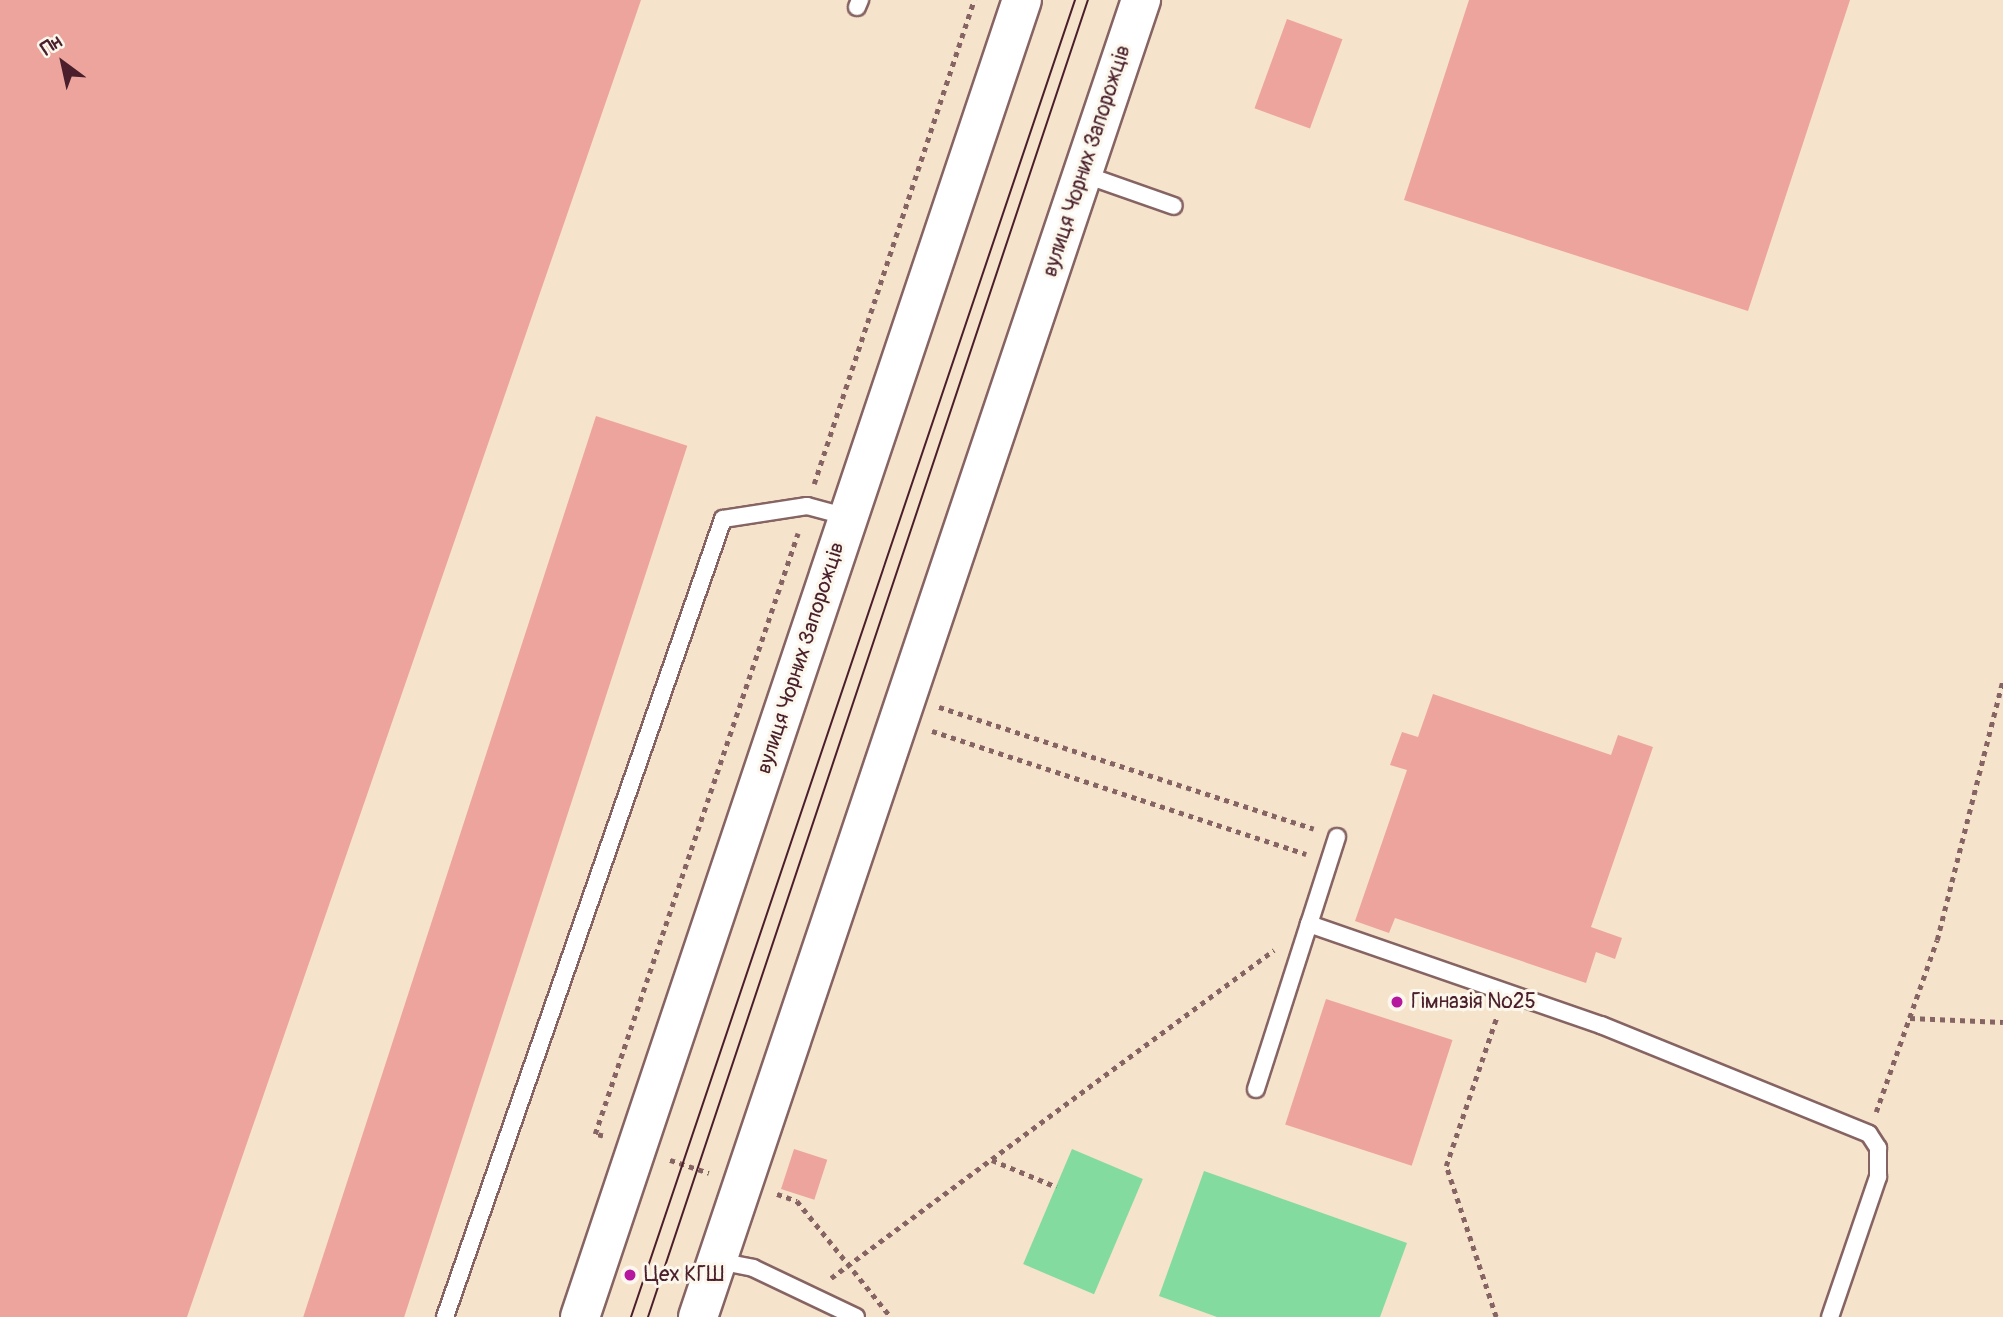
<!DOCTYPE html>
<html>
<head>
<meta charset="utf-8">
<style>
  body { margin:0 }
  #map { position:relative; width:2003px; height:1317px; overflow:hidden; background:#f6e3cb; font-family:Pangolin,sans-serif }
  div>[style] { position:absolute }
  [style*='--x'] { left:calc(var(--x)*1px); top:calc(var(--y)*1px); width:calc(var(--w)*1px); rotate:calc(var(--a)*1deg) }
  .green>* { inset:0; background:#83dba0; transform-origin:0 0 }
  .building>* { inset:0; background:#eda49d; transform-origin:0 0 }
  .path>* { height:4.5px; margin-top:-2.25px; transform-origin:0; background:repeating-linear-gradient(90deg,#866463 0 5px,transparent 0 10px) }
  .roads { filter:drop-shadow(2px 0 #866463) drop-shadow(-2px 0 #866463) drop-shadow(0 2px #866463) drop-shadow(0 -2px #866463) }
  .lane>* { height:16px; margin:-8px; padding:0 8px; transform-origin:8px; border-radius:8px; background:#fff }
  .secondary>* { height:38px; margin:-19px; padding:0 19px; transform-origin:19px; border-radius:19px; background:#fff }
  .tram>* { height:2px; margin:-1px; padding:0 1px; transform-origin:1px; border-radius:1px; background:#4a1f2b }
  .dots>* { width:19px; height:19px; translate:-50% -50%; box-sizing:border-box; border:4px solid #fbf7ec; border-radius:50% }
  span { translate:-50% -50%; white-space:nowrap; text-align:center; line-height:1.15; -webkit-text-stroke:6px #fbf7ec; paint-order:stroke }
  .street-label { font-size:21px; color:#4a1f2b }
  .poi-label { font-size:21px; color:#4a1f2b }
  .left { translate:0 -50%; text-align:left }
  .north { position:absolute; left:28px; top:28px; width:70px; height:70px; -webkit-text-stroke:5px #fbf7ec; paint-order:stroke; rotate:327deg; font-size:19px; font-weight:700; line-height:28px; text-align:center; color:#4a1f2b }
  .north::after { content:''; display:block; margin:auto; width:24px; height:32px; background:#4a1f2b; clip-path:polygon(50% 0,100% 100%,50% 72%,0 100%) }
</style>
</head>
<body>
<div id="map">
  <div class="green">
    <i style="left:1072px;top:1149px;width:77px;height:125px;rotate:23deg"></i>
    <i style="clip-path:polygon(1204px 1171px,1407px 1243px,1380px 1317px,1217px 1317px,1159px 1296px)"></i>
  </div>
  <div class="building">
    <i style="clip-path:polygon(0 0,641px 0,187px 1317px,0 1317px)"></i>
    <i style="clip-path:polygon(1469px 0,1850px 0,1748px 311px,1404px 200px)"></i>
    <i style="left:1287px;top:19px;width:59px;height:95px;rotate:20deg"></i>
    <i style="left:596px;top:416px;width:96px;height:950px;rotate:18deg"></i>
    <i style="clip-path:polygon(1433px 694px,1611px 755px,1618px 735px,1653px 747px,1591px 927px,1622px 938px,1615px 959px,1596px 952px,1586px 983px,1395px 918px,1389px 933px,1355px 921px,1407px 770px,1390px 765px,1402px 732px,1418px 737px)"></i>
    <i style="left:1326px;top:999px;width:133px;height:132px;rotate:18deg"></i>
    <i style="left:794px;top:1149px;width:35px;height:42px;rotate:18deg"></i>
  </div>
  <div class="path">
    <i style="--x:814;--y:484;--w:510;--a:-71.71"></i>
    <i style="--x:939;--y:707;--w:394;--a:18"></i>
    <i style="--x:932;--y:731;--w:394;--a:18.2"></i>
    <i style="--x:1910;--y:1018;--w:93;--a:2.5"></i>
    <i style="--x:1876;--y:1112;--w:182;--a:-70.5"></i>
    <i style="--x:1937;--y:940;--w:268;--a:-75.8"></i>
    <i style="--x:603;--y:1136;--w:8;--a:-166"></i>
    <i style="--x:595;--y:1134;--w:634;--a:-71.34"></i>
    <i style="--x:670;--y:1160;--w:41;--a:18.4"></i>
    <i style="--x:992;--y:1160;--w:70;--a:22.6"></i>
    <i style="--x:777;--y:1194;--w:21;--a:19"></i>
    <i style="--x:797;--y:1201;--w:149;--a:51"></i>
    <i style="--x:831;--y:1278;--w:551;--a:-36.52"></i>
    <i style="--x:1496;--y:1317;--w:159;--a:-108.3"></i>
    <i style="--x:1446;--y:1166;--w:158;--a:-71.2"></i>
  </div>
  <div class="roads">
    <div class="lane">
      <i style="--x:857;--y:7;--w:8;--a:-67"></i>
      <i style="--x:1083;--y:174;--w:96;--a:19.4"></i>
      <i style="--x:1337;--y:837;--w:91;--a:107.8"></i>
      <i style="--x:1309;--y:924;--w:309;--a:19.1"></i>
      <i style="--x:1601;--y:1025;--w:289;--a:22.1"></i>
      <i style="--x:1869;--y:1134;--w:17;--a:57"></i>
      <i style="--x:1878;--y:1148;--w:29;--a:90"></i>
      <i style="--x:1878;--y:1177;--w:148;--a:108.9"></i>
      <i style="--x:1256;--y:1089;--w:173;--a:-72.2"></i>
      <i style="--x:718;--y:1261;--w:36;--a:11"></i>
      <i style="--x:753;--y:1268;--w:114;--a:25.4"></i>
      <i style="--x:445;--y:1317;--w:845;--a:-70.79"></i>
      <i style="--x:723;--y:519;--w:85;--a:-8.8"></i>
      <i style="--x:807;--y:506;--w:42;--a:15"></i>
    </div>
    <div class="secondary">
      <i style="--x:580;--y:1317;--w:1389;--a:-71.45"></i>
      <i style="--x:698;--y:1317;--w:1390;--a:-71.41"></i>
    </div>
  </div>
  <div class="tram">
    <i style="--x:631;--y:1317;--w:1390;--a:-71.37"></i>
    <i style="--x:648;--y:1317;--w:1389;--a:-71.53"></i>
  </div>
  <div class="dots">
    <i style="left:1397px;top:1002px;background:#b5179e"></i>
    <i style="left:630px;top:1275px;background:#b5179e"></i>
  </div>
  <div class="street-label">
    <span style="left:1087px;top:161px;rotate:-72deg">вулиця Чорних Запорожців</span>
    <span style="left:801px;top:658px;rotate:-72deg">вулиця Чорних Запорожців</span>
  </div>
  <div class="poi-label">
    <span class="left" style="left:1411px;top:1002px">Гімназія №25</span>
    <span class="left" style="left:644px;top:1275px">Цех КГШ</span>
  </div>
  <div class="north">Пн</div>
</div>
</body>
</html>
